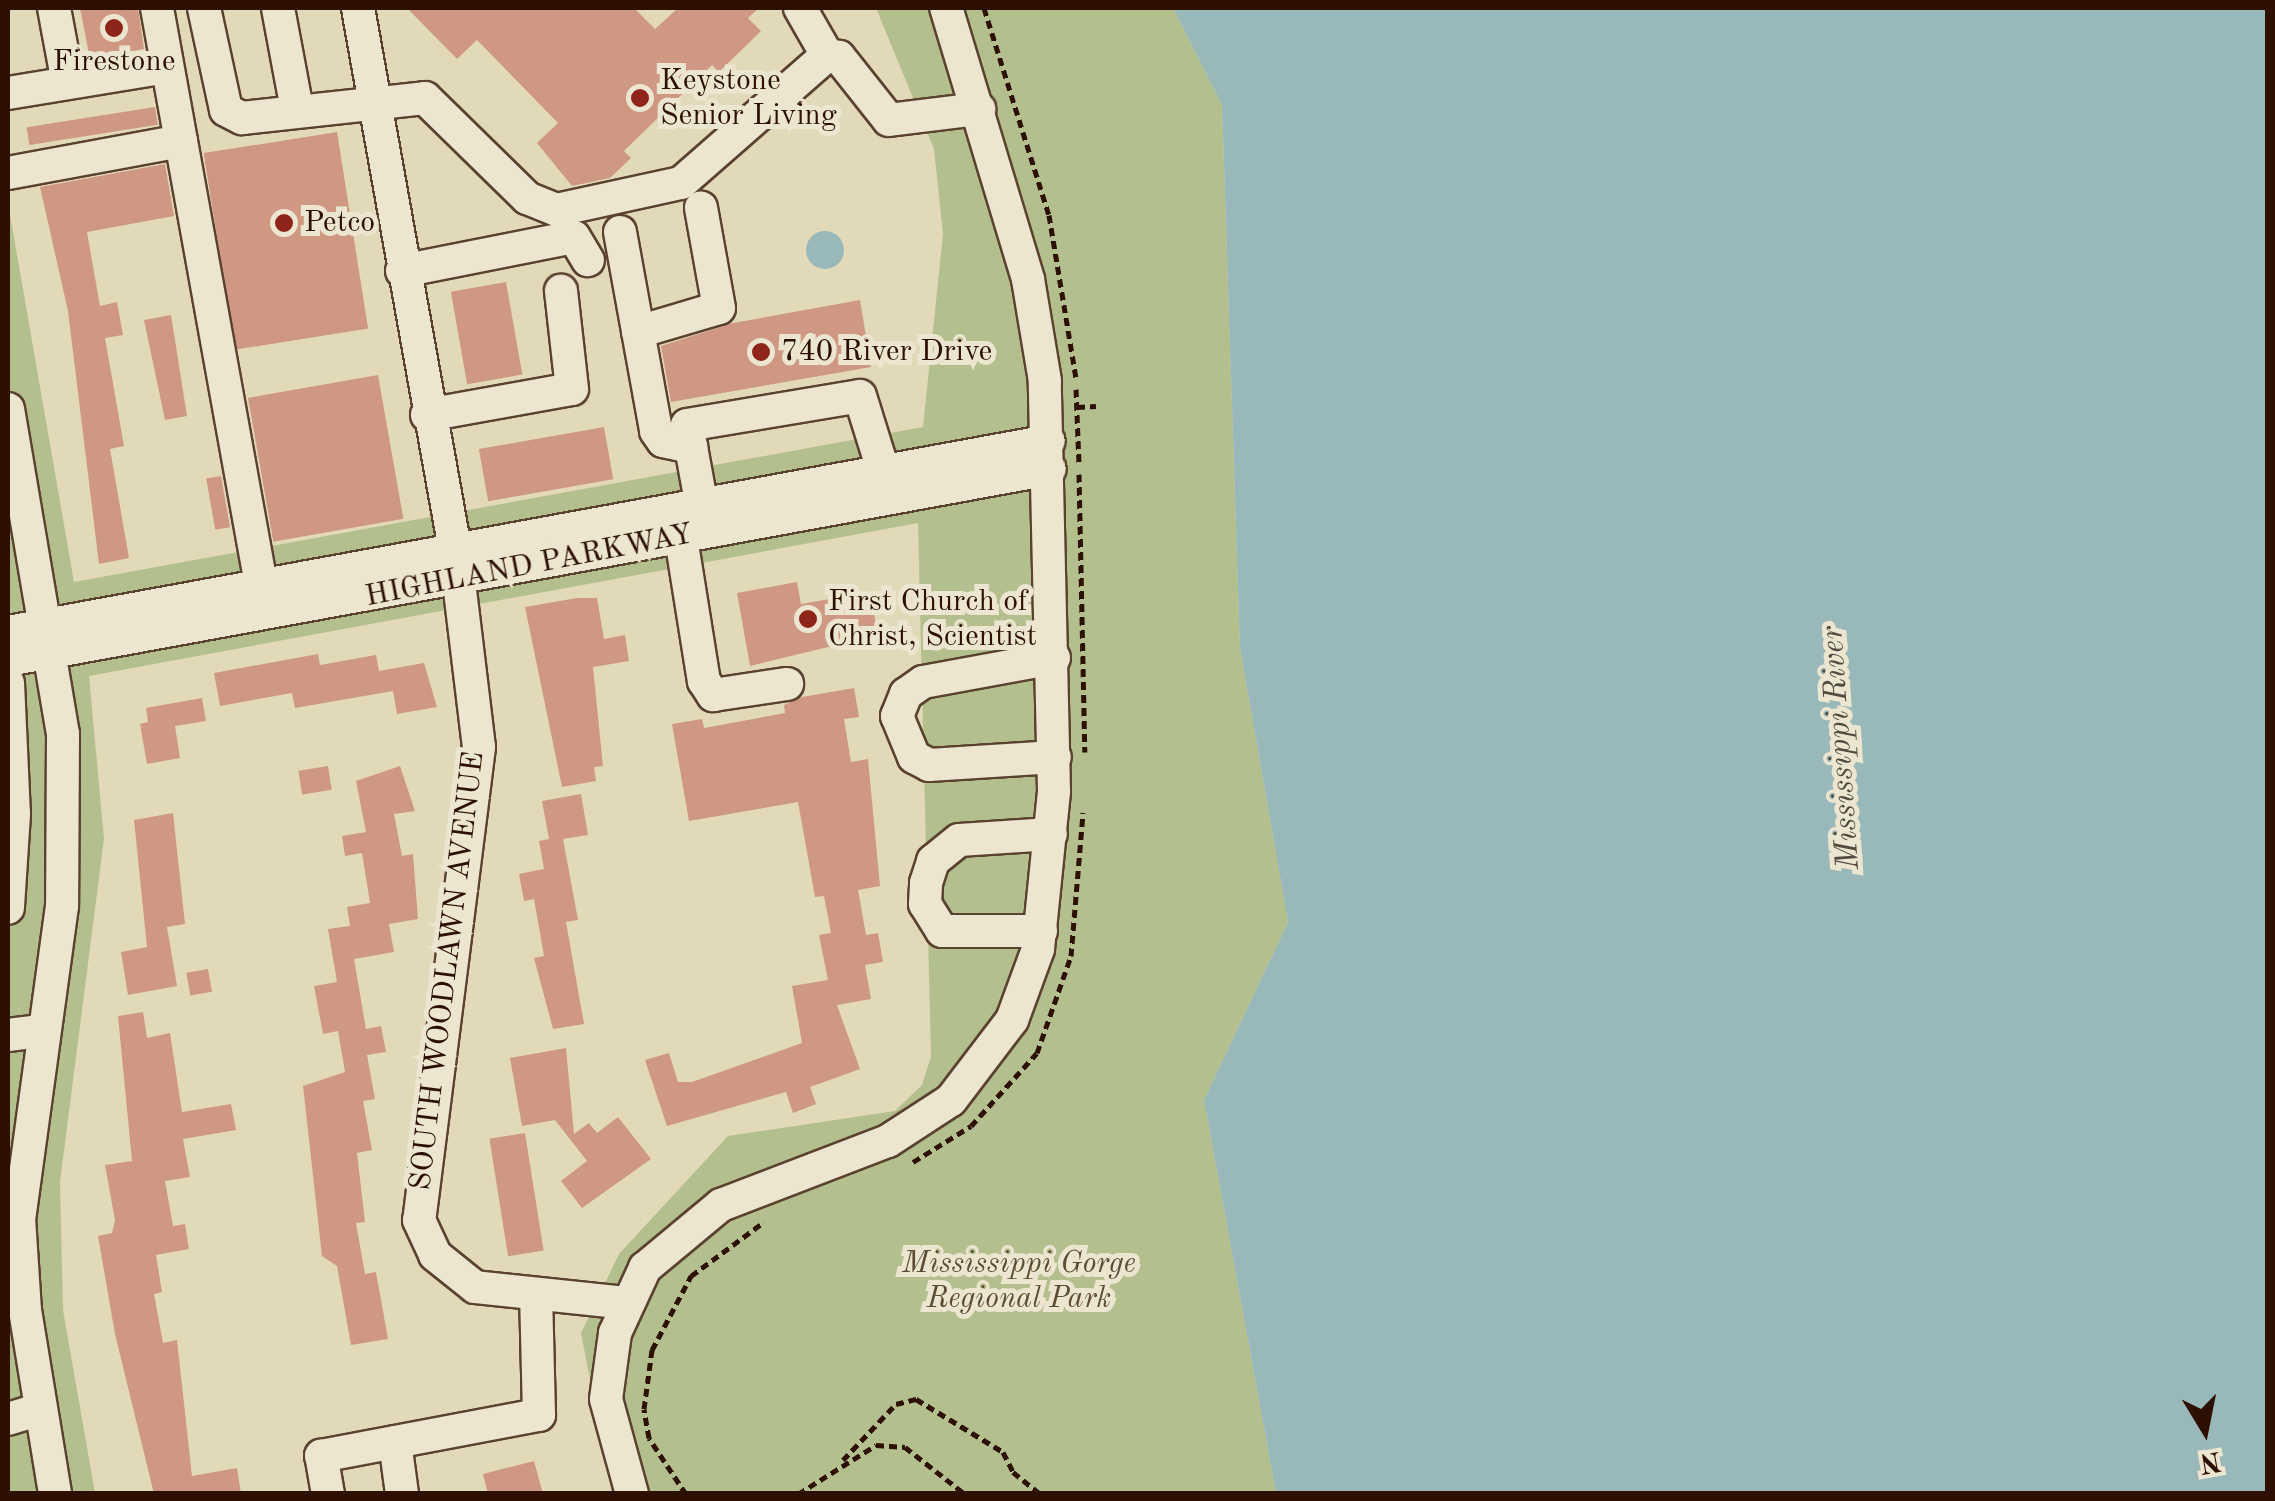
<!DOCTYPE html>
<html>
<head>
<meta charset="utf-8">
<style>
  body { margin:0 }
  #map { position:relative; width:2275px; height:1501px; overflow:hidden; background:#e2d9b8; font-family:"Old Standard TT",serif }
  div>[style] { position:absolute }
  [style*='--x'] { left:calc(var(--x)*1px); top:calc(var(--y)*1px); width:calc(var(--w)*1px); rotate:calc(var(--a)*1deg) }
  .green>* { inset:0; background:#b4bf8e }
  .water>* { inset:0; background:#99b8b9 }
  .round { border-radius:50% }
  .building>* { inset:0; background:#cf9883; transform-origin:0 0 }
  .path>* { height:5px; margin-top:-2.5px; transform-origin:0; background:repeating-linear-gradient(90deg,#2d1001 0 8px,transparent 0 13px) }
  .roads { filter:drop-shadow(2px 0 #5a422f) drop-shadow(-2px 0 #5a422f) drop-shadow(0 2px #5a422f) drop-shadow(0 -2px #5a422f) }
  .minor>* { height:32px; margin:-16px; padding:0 16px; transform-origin:16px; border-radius:16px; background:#ece6d1 }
  .dots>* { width:28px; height:28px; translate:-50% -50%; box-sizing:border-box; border:5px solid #ece6d1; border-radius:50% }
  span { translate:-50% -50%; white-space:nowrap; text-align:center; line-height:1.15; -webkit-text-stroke:10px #ece6d1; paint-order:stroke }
  .poi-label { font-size:30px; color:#2d1001 }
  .left { translate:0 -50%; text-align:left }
  .street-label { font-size:30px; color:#2d1001 }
  .park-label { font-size:30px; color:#5c4d32; font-style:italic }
  .water-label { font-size:32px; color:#534b41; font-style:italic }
  .frame { position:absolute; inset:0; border:10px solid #2d1001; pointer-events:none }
  .north { position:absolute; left:2155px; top:1381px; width:100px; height:100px; -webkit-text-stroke:8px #ece6d1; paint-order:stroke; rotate:170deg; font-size:28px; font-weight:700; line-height:40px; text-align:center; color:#2d1001 }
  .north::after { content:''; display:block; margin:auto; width:35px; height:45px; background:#2d1001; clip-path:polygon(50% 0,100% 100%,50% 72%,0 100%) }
</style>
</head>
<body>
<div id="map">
  <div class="green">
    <i style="clip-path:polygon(876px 8px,1173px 8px,1222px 105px,1240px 648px,1288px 922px,1204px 1100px,1276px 1493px,612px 1493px,581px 1333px,619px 1254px,728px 1136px,895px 1111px,922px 1085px,931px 1056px,918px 523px,89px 676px,104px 839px,60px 1182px,63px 1310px,95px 1493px,8px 1493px,8px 203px,74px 582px,923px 427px,943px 234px,934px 149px)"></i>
  </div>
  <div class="water">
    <i style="clip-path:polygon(1173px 8px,2267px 8px,2267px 1493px,1276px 1493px,1204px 1100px,1288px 922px,1240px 648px,1222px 105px)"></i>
    <i class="round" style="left:806px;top:231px;width:38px;height:38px"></i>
  </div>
  <div class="building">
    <i style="clip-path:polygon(80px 8px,138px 8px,144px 49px,90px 59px)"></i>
    <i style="clip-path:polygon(407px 8px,634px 8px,655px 29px,678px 8px,759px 8px,748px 18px,761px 31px,719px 72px,712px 65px,624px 151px,631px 158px,610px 178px,572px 186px,537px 143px,558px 123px,477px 40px,457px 59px)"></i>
    <i style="left:155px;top:107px;width:18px;height:130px;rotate:81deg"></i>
    <i style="left:337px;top:132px;width:199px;height:135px;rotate:81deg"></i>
    <i style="clip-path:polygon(165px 164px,174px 216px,87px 232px,100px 306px,117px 302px,123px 335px,105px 338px,124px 446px,110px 449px,129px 558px,99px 564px,68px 311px,40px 187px)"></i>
    <i style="left:506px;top:282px;width:94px;height:56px;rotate:80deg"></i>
    <i style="clip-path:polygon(860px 300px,871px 367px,671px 402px,661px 346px,733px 323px)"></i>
    <i style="clip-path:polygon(171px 315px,187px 416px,165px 420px,144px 320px)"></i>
    <i style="left:378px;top:375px;width:146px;height:132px;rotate:80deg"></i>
    <i style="left:604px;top:427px;width:53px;height:127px;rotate:80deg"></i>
    <i style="left:221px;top:476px;width:52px;height:15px;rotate:80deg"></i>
    <i style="clip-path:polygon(797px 582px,801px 604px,870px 592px,878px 635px,750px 666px,737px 593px)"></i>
    <i style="clip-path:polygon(577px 598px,597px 598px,604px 639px,625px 635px,629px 661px,593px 667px,603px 766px,594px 767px,596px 781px,562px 787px,525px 607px)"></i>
    <i style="clip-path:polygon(318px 654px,320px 665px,376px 655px,379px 671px,424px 663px,437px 707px,397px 714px,393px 691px,295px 708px,292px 693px,220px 706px,214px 673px)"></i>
    <i style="clip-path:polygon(854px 688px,859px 717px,844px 719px,851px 762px,868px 759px,880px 886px,858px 890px,866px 935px,878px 933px,883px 962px,865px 965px,871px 999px,837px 1005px,860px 1069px,810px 1087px,816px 1104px,793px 1113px,786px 1092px,667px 1126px,645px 1060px,669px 1053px,678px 1082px,692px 1082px,802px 1043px,792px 986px,828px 980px,819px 935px,831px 933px,824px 896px,815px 897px,798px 802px,689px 821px,672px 724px,702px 719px,704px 728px,785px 713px,784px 705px,802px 697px)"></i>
    <i style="clip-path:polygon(202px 698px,206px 721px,175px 726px,180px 758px,147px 764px,140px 724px,148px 722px,146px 708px)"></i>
    <i style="left:328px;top:766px;width:24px;height:30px;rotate:81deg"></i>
    <i style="clip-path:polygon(400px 766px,415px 811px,394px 814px,402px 856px,413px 854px,418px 919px,389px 924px,394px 952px,354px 959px,366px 1029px,381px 1026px,386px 1052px,367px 1055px,375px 1099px,363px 1101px,372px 1150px,357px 1153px,365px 1222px,356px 1223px,365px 1274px,376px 1272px,388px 1339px,351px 1345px,337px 1266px,322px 1256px,303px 1086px,345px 1072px,338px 1031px,323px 1034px,314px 986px,337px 982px,328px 929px,350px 926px,347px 907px,370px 903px,362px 853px,345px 856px,342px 836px,366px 832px,356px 781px)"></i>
    <i style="clip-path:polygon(581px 794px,588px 835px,563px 839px,578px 920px,566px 922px,584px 1024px,553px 1029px,534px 958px,544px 956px,534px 899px,524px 901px,519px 874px,544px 869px,539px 841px,549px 839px,542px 801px)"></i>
    <i style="clip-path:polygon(173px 813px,185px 924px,167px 927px,177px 986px,128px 995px,121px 952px,147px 947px,134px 820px)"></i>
    <i style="left:208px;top:969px;width:23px;height:22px;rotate:80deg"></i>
    <i style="clip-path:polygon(143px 1012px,147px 1038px,170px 1033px,182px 1112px,231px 1104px,236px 1130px,183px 1139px,190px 1177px,165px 1181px,173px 1226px,185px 1224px,189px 1249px,156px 1255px,162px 1292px,154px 1294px,163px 1343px,177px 1340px,192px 1476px,237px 1468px,241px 1494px,154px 1494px,115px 1334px,98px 1236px,112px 1233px,115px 1220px,105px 1165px,132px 1161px,118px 1016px)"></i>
    <i style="clip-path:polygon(566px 1048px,574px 1134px,589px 1123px,597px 1133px,618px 1117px,651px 1159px,582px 1208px,561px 1181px,587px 1161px,555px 1120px,522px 1126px,510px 1058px)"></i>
    <i style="left:525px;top:1133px;width:119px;height:36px;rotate:81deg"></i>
    <i style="clip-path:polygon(534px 1461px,543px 1494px,488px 1494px,483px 1474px)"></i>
  </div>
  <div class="path">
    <i style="--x:984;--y:8;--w:217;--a:72.6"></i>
    <i style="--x:1049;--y:215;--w:165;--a:80.6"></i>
    <i style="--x:1076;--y:389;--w:74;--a:87.7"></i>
    <i style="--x:1077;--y:407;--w:19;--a:-3"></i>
    <i style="--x:1079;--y:474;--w:278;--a:88.8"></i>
    <i style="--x:913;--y:1162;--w:68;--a:-31.8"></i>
    <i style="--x:971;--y:1126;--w:98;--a:-47.9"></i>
    <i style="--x:1037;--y:1053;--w:103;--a:-70.7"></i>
    <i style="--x:1071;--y:956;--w:144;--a:-85.2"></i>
    <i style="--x:843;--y:1460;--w:77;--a:-46.6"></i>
    <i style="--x:896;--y:1404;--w:21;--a:-14"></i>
    <i style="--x:916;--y:1399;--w:102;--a:31.3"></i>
    <i style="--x:1003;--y:1452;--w:22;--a:63"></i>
    <i style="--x:1013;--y:1472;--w:35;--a:39"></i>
    <i style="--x:686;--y:1494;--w:67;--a:-123.5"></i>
    <i style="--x:649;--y:1438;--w:29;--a:-100"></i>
    <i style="--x:644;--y:1409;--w:60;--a:-82.3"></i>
    <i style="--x:652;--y:1350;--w:84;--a:-62.2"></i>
    <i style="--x:691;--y:1276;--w:91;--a:-36.5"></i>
    <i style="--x:798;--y:1494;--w:92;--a:-32.1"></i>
    <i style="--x:876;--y:1445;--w:29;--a:4"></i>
    <i style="--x:905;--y:1447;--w:76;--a:38.1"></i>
  </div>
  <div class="roads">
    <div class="minor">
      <i style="--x:54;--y:8;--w:76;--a:79.4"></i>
      <i style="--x:157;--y:8;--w:585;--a:79.77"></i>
      <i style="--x:204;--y:8;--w:104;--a:77.8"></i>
      <i style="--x:226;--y:110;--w:18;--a:27"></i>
      <i style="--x:242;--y:118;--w:184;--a:-6.2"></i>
      <i style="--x:425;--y:98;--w:143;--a:44.4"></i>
      <i style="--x:527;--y:198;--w:32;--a:22"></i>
      <i style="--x:557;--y:210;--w:127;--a:-12.3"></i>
      <i style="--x:681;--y:183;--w:194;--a:-41.2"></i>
      <i style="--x:827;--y:55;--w:12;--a:9"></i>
      <i style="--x:839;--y:57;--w:80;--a:51.6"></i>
      <i style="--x:889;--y:120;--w:91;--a:-7"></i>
      <i style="--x:278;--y:8;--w:104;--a:79.4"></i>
      <i style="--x:358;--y:8;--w:550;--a:79.84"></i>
      <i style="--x:455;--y:549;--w:199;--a:83.1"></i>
      <i style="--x:479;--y:747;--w:477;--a:97.2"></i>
      <i style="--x:419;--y:1220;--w:38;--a:65"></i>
      <i style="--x:435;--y:1255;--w:51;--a:38.7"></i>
      <i style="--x:475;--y:1287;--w:152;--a:6"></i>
      <i style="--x:800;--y:8;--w:54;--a:60.1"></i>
      <i style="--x:8;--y:93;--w:161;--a:-9.3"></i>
      <i style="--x:8;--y:173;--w:176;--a:-10.5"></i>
      <i style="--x:620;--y:232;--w:202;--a:79.7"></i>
      <i style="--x:656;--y:431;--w:12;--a:55"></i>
      <i style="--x:663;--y:441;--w:29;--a:12"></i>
      <i style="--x:691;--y:447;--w:77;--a:79.6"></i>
      <i style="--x:402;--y:271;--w:175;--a:-11.2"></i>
      <i style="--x:574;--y:237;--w:27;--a:59"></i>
      <i style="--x:638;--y:332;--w:84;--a:-16.5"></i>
      <i style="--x:719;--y:308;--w:102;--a:-100.2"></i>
      <i style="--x:8;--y:409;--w:330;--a:80.4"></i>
      <i style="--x:63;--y:734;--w:172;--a:90.3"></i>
      <i style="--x:62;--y:906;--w:315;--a:97.8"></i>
      <i style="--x:19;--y:1218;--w:92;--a:86.3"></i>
      <i style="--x:25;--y:1310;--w:186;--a:80.7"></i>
      <i style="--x:427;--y:415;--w:147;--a:-10.2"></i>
      <i style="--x:572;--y:389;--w:99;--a:-96.4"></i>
      <i style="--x:691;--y:447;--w:22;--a:-100"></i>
      <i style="--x:687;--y:425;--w:175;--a:-9.5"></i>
      <i style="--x:860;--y:396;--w:97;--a:72.7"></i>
      <i style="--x:681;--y:538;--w:145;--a:80.9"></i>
      <i style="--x:704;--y:681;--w:17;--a:57"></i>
      <i style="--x:713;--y:695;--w:75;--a:-8.5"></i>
      <i style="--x:8;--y:632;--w:1058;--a:-10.4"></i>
      <i style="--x:1054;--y:658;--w:133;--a:169.6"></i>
      <i style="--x:923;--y:682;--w:21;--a:145"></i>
      <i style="--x:906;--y:694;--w:24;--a:112"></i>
      <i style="--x:897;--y:716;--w:44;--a:67.5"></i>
      <i style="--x:914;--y:757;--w:17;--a:28"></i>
      <i style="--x:929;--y:765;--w:126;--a:-3.6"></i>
      <i style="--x:8;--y:660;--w:1059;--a:-10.39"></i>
      <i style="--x:8;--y:683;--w:131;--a:87.4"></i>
      <i style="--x:14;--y:814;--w:94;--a:93.7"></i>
      <i style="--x:1041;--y:931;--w:99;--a:180"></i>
      <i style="--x:942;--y:931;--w:32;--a:-122"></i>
      <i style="--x:925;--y:904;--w:21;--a:-87"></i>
      <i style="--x:926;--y:883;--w:23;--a:-72"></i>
      <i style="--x:933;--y:861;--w:33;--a:-39"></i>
      <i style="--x:959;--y:840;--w:92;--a:-3.7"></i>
      <i style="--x:8;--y:1035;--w:35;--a:-7"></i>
      <i style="--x:8;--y:1419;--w:34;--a:-17"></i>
      <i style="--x:395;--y:1442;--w:52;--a:82.3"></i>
      <i style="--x:328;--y:1494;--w:39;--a:-100"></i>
      <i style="--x:321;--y:1456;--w:222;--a:-10.7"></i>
      <i style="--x:539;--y:1415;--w:121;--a:-91.4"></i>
      <i style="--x:632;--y:1494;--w:98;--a:-105.3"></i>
      <i style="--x:606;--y:1399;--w:67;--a:-82.2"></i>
      <i style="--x:615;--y:1333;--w:72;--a:-65.2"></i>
      <i style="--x:645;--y:1268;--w:99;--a:-39.7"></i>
      <i style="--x:721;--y:1205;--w:179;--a:-21"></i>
      <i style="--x:888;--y:1141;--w:75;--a:-33.1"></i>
      <i style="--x:951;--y:1100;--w:101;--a:-52.7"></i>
      <i style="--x:1012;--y:1020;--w:76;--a:-69.9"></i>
      <i style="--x:1038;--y:949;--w:159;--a:-84.2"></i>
      <i style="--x:1054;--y:791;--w:410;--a:-91.3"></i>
      <i style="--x:1045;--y:381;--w:103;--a:-99.5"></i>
      <i style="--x:1028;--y:279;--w:283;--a:-106.8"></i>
    </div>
  </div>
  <div class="dots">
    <i style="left:114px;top:28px;background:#8f2418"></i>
    <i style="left:640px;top:98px;background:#8f2418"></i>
    <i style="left:284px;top:223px;background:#8f2418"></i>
    <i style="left:761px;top:352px;background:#8f2418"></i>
    <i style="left:808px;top:619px;background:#8f2418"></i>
  </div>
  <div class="poi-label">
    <span style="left:114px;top:62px">Firestone</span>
    <span class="left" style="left:660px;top:98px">Keystone<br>Senior Living</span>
    <span class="left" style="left:304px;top:223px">Petco</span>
    <span class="left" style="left:781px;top:352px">740 River Drive</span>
    <span class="left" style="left:828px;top:619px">First Church of<br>Christ, Scientist</span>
  </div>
  <div class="street-label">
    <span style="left:529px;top:566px;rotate:-11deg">HIGHLAND PARKWAY</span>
    <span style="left:448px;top:971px;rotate:-83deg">SOUTH WOODLAWN AVENUE</span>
  </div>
  <div class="park-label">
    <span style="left:1019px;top:1281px">Mississippi Gorge<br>Regional Park</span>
  </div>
  <div class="water-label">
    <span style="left:1842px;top:748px;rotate:-94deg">Mississippi River</span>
  </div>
  <div class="frame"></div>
  <div class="north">N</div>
</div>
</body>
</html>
